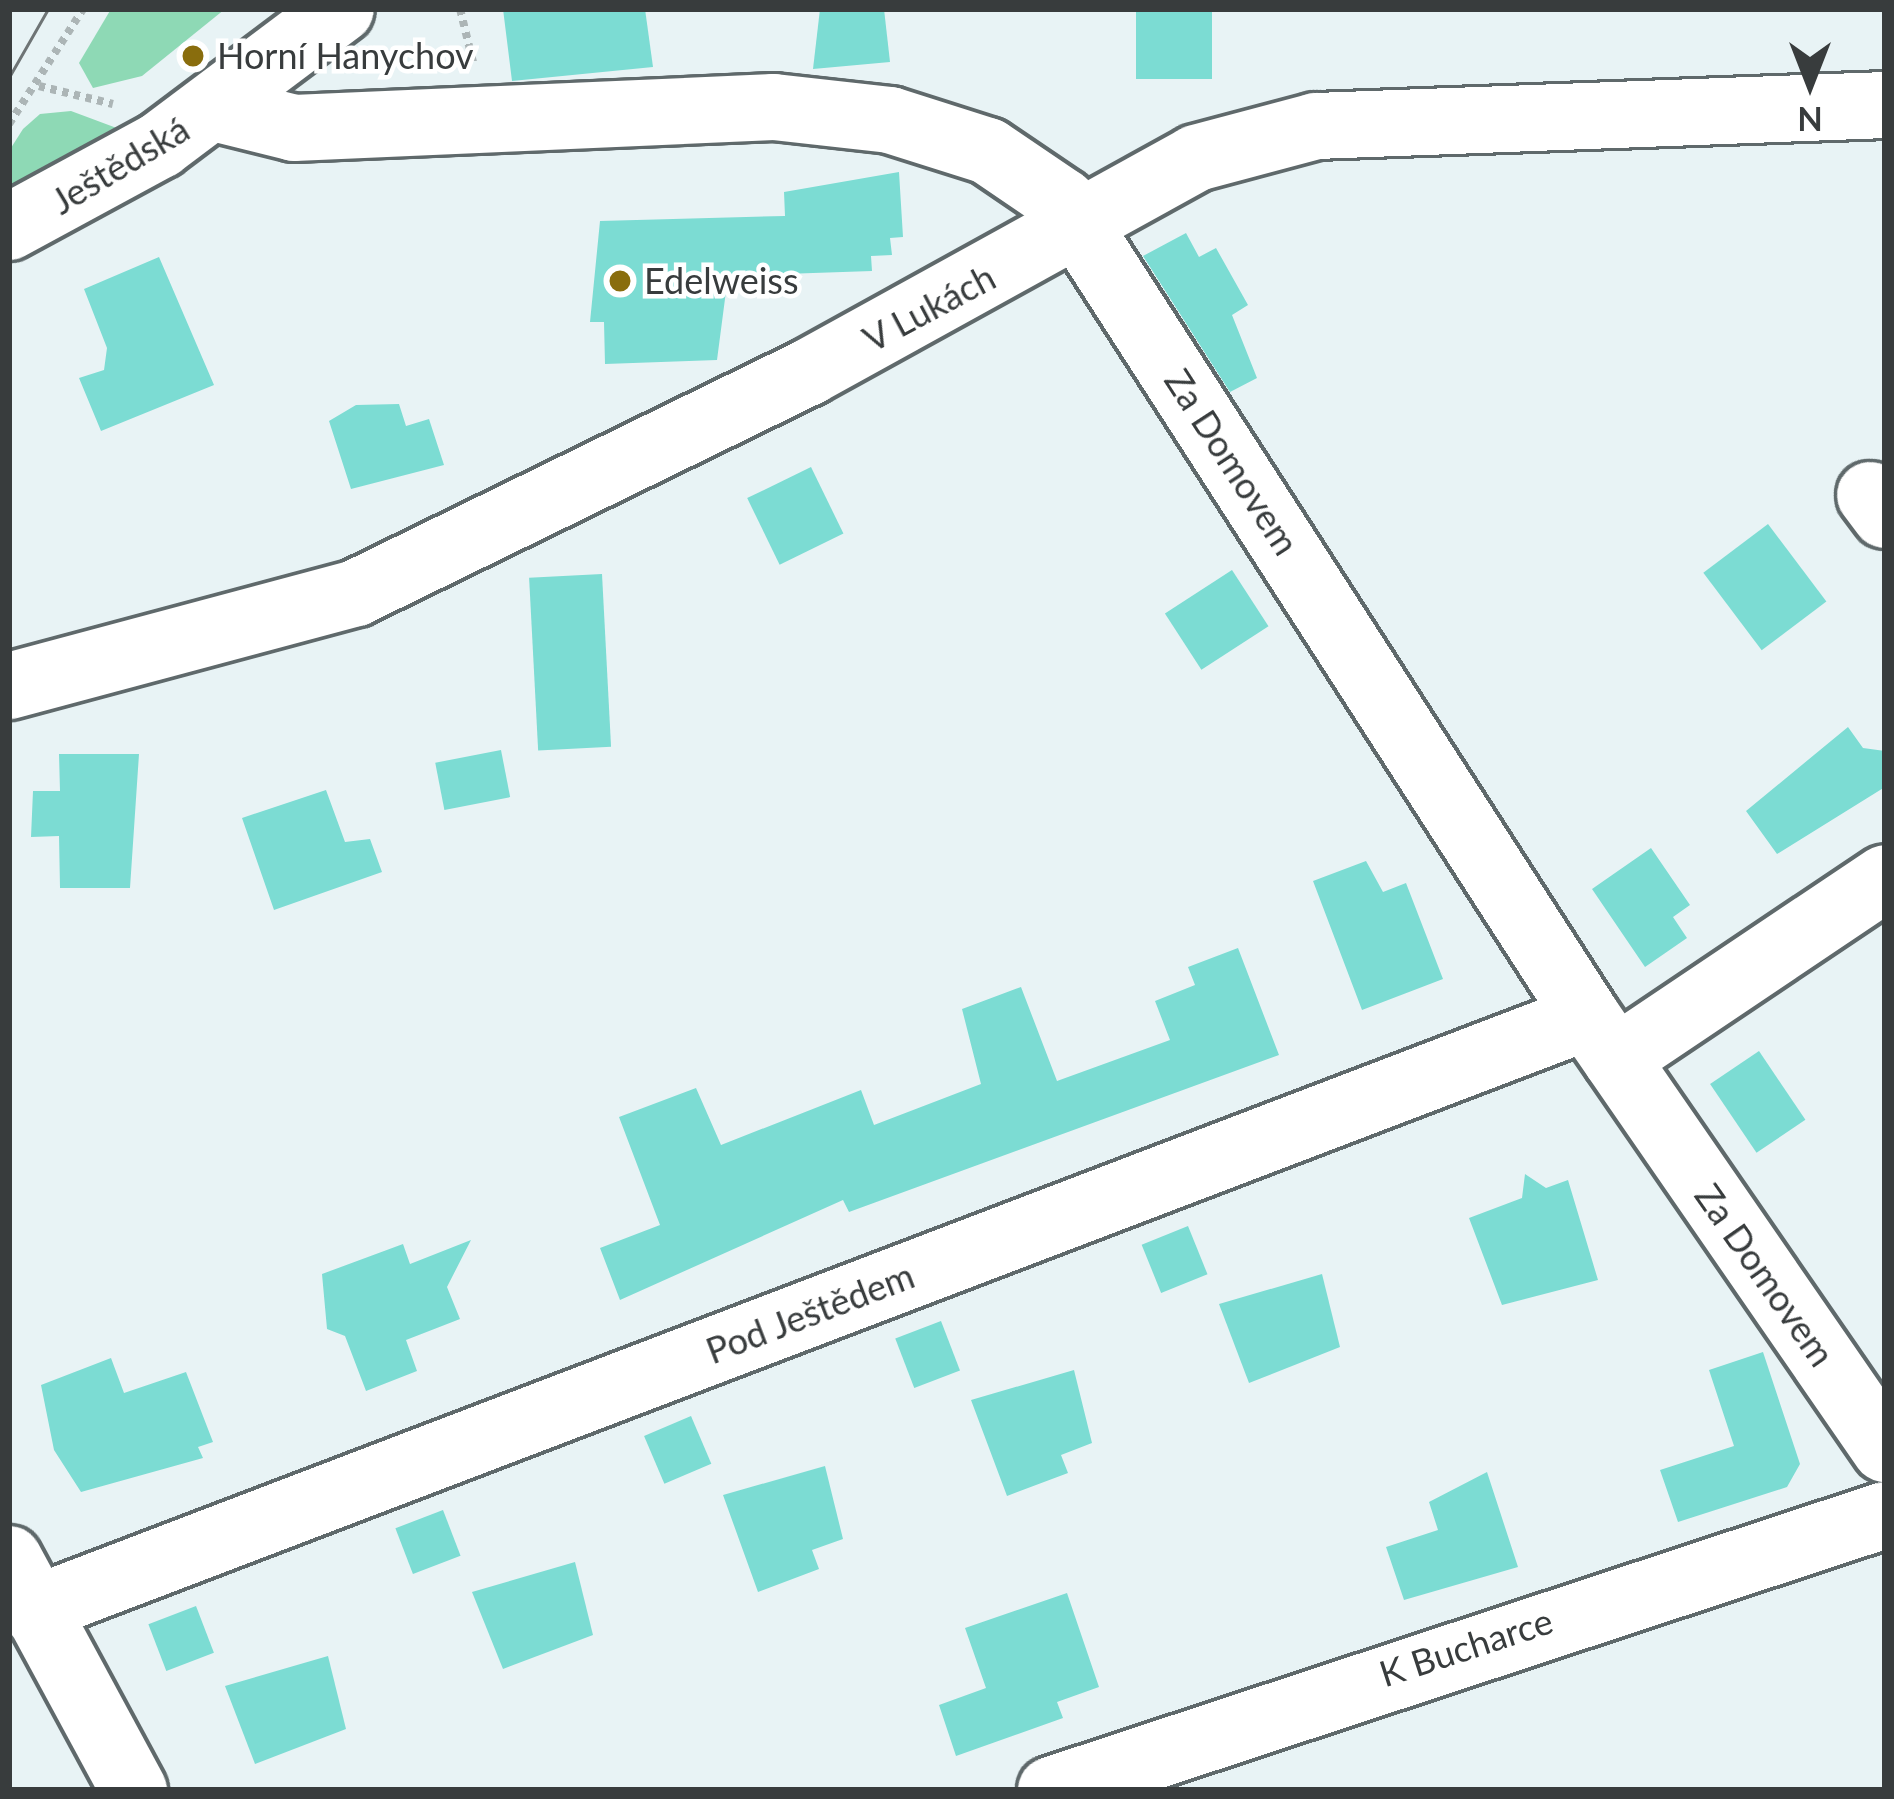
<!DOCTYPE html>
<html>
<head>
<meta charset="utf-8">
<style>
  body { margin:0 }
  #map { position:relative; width:1894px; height:1799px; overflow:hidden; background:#e8f3f5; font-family:Lato,sans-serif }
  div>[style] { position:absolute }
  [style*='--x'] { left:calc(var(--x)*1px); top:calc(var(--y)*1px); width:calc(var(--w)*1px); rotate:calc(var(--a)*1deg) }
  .green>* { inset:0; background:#8ed9b5 }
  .building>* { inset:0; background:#7cdcd3; transform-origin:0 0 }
  .path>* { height:8px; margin-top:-4px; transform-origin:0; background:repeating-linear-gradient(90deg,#acb5b6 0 6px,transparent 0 12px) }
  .roads { filter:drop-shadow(3px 0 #5f696b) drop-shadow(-3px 0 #5f696b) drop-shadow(0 3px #5f696b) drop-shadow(0 -3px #5f696b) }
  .minor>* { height:66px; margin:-33px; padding:0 33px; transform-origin:33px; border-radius:33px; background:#fff }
  .tram>* { height:3px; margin:-1.5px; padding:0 1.5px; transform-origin:1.5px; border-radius:1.5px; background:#6e7475 }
  .dots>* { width:33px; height:33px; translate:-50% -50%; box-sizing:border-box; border:6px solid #fff; border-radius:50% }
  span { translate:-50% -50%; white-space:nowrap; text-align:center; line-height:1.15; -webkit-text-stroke:9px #fff; paint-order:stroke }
  .poi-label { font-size:36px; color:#383c3d }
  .left { translate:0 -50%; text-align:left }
  .street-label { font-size:36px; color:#383c3d }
  .frame { position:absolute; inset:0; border:12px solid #383c3d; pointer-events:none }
  .north { position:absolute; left:1750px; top:24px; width:120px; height:120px; -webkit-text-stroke:9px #fff; paint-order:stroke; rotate:180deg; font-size:33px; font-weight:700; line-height:48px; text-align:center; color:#383c3d }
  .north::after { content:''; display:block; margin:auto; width:42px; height:54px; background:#383c3d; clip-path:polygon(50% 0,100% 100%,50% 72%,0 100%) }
</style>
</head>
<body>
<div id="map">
  <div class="green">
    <i style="clip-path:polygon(111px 9px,225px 9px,142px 76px,93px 88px,79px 63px)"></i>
    <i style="clip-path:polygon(71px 111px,122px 130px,9px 189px,9px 151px,23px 129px,40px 114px)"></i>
  </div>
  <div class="building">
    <i style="clip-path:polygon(503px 9px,645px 9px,653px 67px,512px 81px)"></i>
    <i style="clip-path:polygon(820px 9px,884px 9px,890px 62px,813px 69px)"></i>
    <i style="left:1136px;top:9px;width:76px;height:70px"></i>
    <i style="clip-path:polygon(899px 172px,903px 237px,890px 238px,892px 255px,871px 256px,872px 271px,728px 276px,717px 360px,605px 364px,604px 322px,590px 322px,600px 221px,785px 216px,784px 192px)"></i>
    <i style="clip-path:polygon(1186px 233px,1199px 257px,1216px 248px,1248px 305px,1232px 315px,1257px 378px,1230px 392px,1143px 256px)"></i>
    <i style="clip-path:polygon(159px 257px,214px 385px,101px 431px,79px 378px,104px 370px,107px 348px,84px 289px)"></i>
    <i style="clip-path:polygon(399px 404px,406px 426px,429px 419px,444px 465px,351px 489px,329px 421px,356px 405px)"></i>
    <i style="left:811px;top:467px;width:74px;height:71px;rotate:64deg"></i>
    <i style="left:1768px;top:524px;width:97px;height:81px;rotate:53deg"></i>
    <i style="left:1232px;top:570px;width:67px;height:80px;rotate:57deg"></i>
    <i style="left:602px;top:574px;width:173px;height:73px;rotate:87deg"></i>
    <i style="clip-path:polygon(1848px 727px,1863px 748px,1885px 751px,1885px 787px,1777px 854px,1746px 811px)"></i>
    <i style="left:501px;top:750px;width:48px;height:67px;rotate:79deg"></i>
    <i style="clip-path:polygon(59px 754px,139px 754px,130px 888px,60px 888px,59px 836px,31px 837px,33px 791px,60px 791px)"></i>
    <i style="clip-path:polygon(326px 790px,345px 842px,370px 839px,382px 872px,274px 910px,242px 818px)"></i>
    <i style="clip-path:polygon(1651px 848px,1690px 905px,1673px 917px,1687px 938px,1645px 967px,1592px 889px)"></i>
    <i style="clip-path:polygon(1366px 861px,1383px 892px,1406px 883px,1443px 979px,1362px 1010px,1313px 881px)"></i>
    <i style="clip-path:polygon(1238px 948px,1279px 1055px,849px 1212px,843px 1200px,620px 1300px,600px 1248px,660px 1225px,619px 1117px,696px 1088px,721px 1145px,861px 1090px,874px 1125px,981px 1084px,962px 1009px,1021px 987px,1057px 1081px,1170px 1040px,1155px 1001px,1195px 985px,1188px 967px)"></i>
    <i style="left:1759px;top:1051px;width:83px;height:59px;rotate:56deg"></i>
    <i style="clip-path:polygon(1525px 1174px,1546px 1188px,1568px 1180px,1598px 1280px,1502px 1305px,1469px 1218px,1522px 1198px)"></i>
    <i style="left:1188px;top:1226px;width:52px;height:50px;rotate:68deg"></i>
    <i style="clip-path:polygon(471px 1240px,447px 1287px,460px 1319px,406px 1340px,417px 1371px,366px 1391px,345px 1336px,327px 1329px,322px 1274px,403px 1244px,410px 1264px)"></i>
    <i style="clip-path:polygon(1322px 1274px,1340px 1347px,1249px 1383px,1219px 1304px)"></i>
    <i style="left:941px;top:1321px;width:53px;height:49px;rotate:69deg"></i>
    <i style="clip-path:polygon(1763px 1352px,1800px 1464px,1787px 1487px,1678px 1522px,1660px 1470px,1734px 1446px,1709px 1370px)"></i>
    <i style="clip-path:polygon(111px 1358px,124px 1393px,186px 1372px,213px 1442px,198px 1447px,203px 1458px,81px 1492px,54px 1450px,41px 1385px)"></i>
    <i style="clip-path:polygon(1074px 1370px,1092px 1443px,1061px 1455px,1068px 1473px,1007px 1496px,971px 1400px)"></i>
    <i style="left:691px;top:1416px;width:52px;height:51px;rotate:67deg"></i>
    <i style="clip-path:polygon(825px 1466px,843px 1539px,812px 1550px,819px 1569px,758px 1592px,723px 1495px)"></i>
    <i style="clip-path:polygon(1487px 1472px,1518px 1567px,1404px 1600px,1386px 1547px,1438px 1530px,1429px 1502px)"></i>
    <i style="left:443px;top:1510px;width:49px;height:51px;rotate:69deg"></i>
    <i style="clip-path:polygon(575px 1562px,593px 1635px,503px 1669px,472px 1592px)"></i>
    <i style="clip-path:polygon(1067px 1593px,1099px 1687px,1057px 1702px,1063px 1718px,956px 1756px,939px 1705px,986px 1688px,965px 1628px)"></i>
    <i style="left:196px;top:1606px;width:50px;height:51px;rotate:69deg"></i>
    <i style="clip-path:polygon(328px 1656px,346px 1729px,255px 1764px,225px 1686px)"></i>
  </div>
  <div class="path">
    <i style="--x:460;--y:9;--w:55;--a:76.2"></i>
    <i style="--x:39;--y:86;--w:76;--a:13.7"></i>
    <i style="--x:9;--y:124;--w:137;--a:-57.2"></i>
  </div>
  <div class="roads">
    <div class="minor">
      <i style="--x:214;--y:108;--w:82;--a:14"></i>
      <i style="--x:294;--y:128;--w:480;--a:-2.5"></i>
      <i style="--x:774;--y:107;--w:117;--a:6.4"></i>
      <i style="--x:890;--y:120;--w:103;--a:17.6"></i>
      <i style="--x:988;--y:151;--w:91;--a:34.2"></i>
      <i style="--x:1063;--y:202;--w:969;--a:57.26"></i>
      <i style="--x:1587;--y:1017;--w:525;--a:55.4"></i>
      <i style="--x:9;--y:227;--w:172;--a:-28.5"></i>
      <i style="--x:160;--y:145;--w:226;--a:-36.9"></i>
      <i style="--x:1870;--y:495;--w:25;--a:53"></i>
      <i style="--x:9;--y:686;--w:359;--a:-15"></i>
      <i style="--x:356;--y:593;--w:504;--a:-26.01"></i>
      <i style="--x:809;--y:372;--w:442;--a:-28.9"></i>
      <i style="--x:1196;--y:158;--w:124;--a:-14.9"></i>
      <i style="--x:1316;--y:126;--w:569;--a:-2.11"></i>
      <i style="--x:1616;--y:1059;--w:324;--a:-33.9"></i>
      <i style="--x:9;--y:1559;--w:263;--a:61.6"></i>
      <i style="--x:33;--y:1610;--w:1663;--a:-20.89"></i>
      <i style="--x:1051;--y:1790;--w:878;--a:-18.25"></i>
    </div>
  </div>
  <div class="tram">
    <i style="--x:9;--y:77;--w:78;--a:-60.2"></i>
  </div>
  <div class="dots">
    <i style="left:193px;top:56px;background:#896d0d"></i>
    <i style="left:620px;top:281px;background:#896d0d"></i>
  </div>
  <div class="poi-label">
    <span class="left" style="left:217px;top:56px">Horní Hanychov</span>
    <span class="left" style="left:644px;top:281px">Edelweiss</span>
  </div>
  <div class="street-label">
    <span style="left:120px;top:165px;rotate:-31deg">Ještědská</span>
    <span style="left:929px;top:308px;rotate:-28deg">V Lukách</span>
    <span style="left:1232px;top:462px;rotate:57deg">Za Domovem</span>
    <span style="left:1765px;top:1275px;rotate:55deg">Za Domovem</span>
    <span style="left:810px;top:1313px;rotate:-21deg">Pod Ještědem</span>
    <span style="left:1466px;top:1647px;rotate:-18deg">K Bucharce</span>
  </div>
  <div class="frame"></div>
  <div class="north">N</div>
</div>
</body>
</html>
